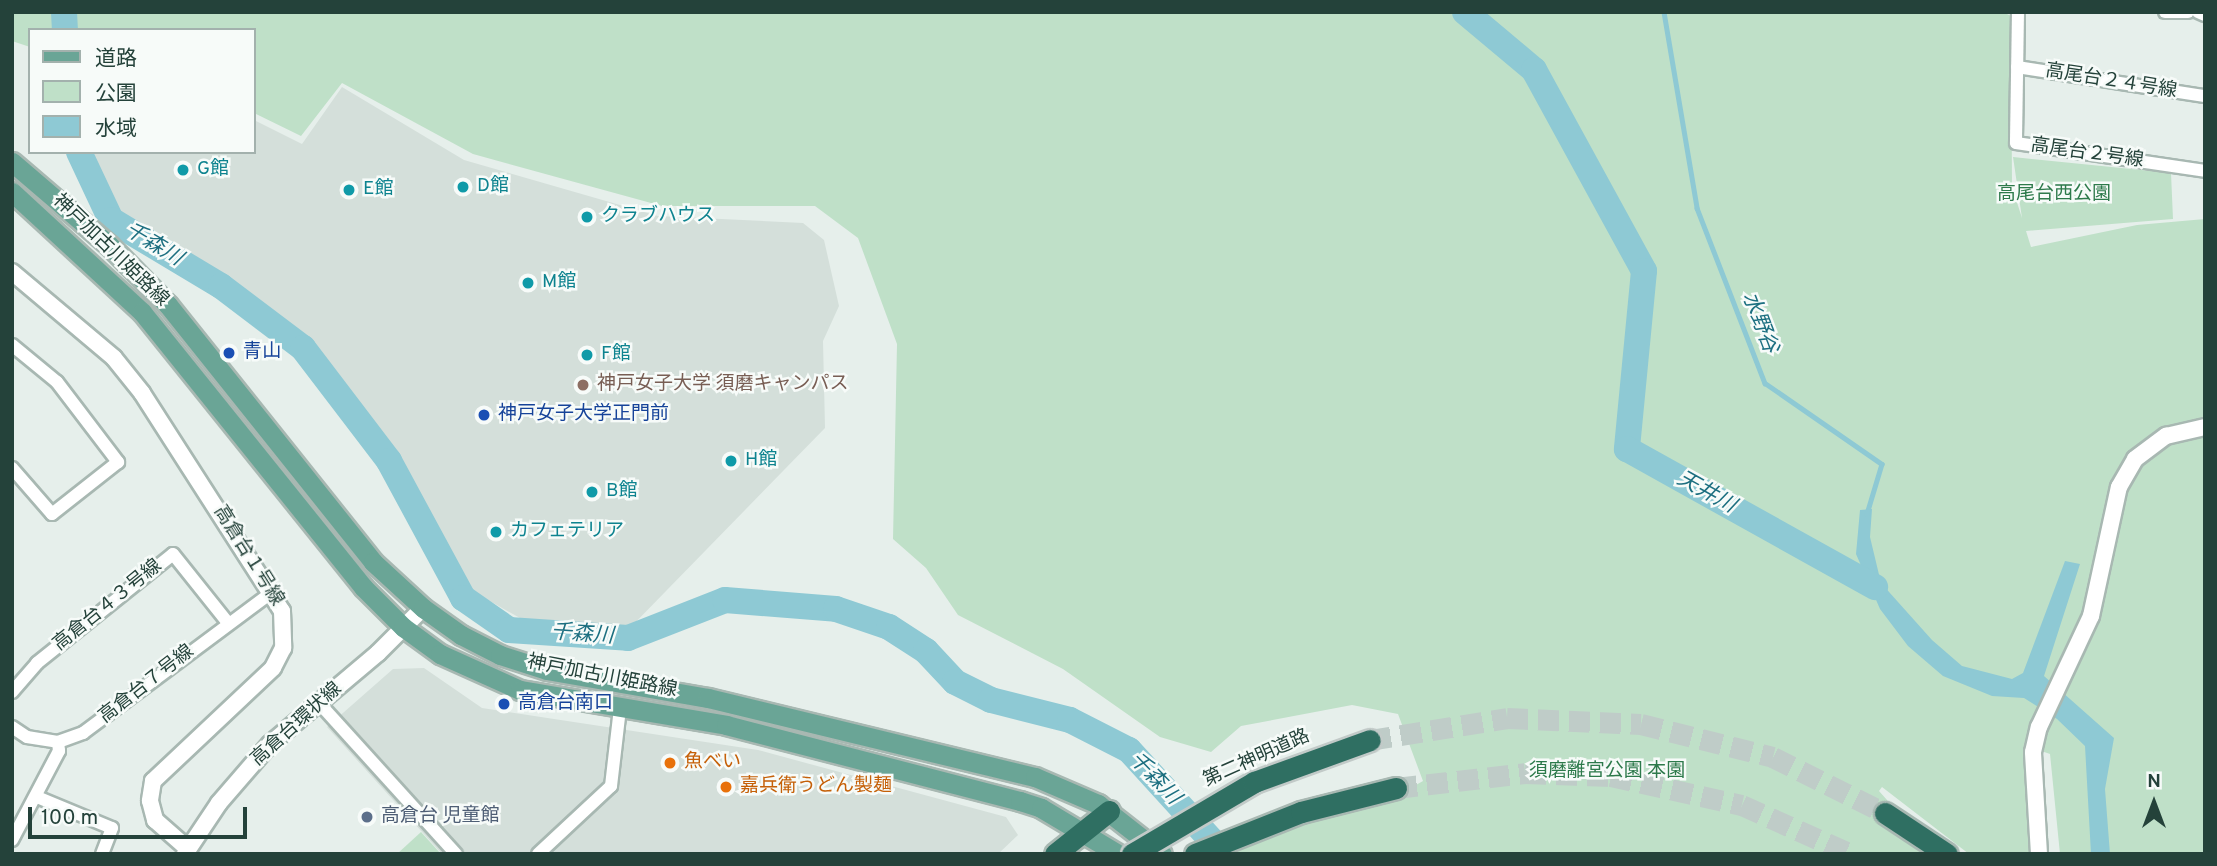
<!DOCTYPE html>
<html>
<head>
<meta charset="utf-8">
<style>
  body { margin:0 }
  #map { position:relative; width:2217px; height:866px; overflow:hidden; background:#e6efeb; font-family:Overpass,"Noto Sans JP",sans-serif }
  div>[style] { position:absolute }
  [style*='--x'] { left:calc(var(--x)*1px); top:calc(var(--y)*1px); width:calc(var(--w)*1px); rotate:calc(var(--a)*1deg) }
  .built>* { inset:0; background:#d4dfda }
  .green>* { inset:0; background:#bfe0c8 }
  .water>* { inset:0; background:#8ec9d4 }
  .stream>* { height:4.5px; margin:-2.25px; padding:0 2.25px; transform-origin:2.25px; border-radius:2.25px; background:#8ec9d4 }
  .river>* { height:26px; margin:-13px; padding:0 13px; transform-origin:13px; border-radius:13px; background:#8ec9d4 }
  .motorway-tunnel>* { height:21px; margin-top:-10.5px; transform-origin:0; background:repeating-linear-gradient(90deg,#bfccc8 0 21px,transparent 0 31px) }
  .roads { filter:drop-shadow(2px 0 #a8b8b2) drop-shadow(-2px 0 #a8b8b2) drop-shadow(0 2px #a8b8b2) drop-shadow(0 -2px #a8b8b2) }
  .minor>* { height:12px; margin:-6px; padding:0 6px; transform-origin:6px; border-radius:6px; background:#fff }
  .tertiary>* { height:16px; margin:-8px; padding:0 8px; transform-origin:8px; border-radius:8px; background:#fff }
  .primary>* { height:19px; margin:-9.5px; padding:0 9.5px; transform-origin:9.5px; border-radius:9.5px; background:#6aa596 }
  .motorway>* { height:21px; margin:-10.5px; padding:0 10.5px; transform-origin:10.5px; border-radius:10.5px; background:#2f6f62 }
  .bridges { filter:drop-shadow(2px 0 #c2cac8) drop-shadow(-2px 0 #c2cac8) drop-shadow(0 2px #c2cac8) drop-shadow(0 -2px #c2cac8) }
  .motorway-bridge>* { height:21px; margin:-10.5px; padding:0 10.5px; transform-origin:10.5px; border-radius:10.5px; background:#2f6f62 }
  .dots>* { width:19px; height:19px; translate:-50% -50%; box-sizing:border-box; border:4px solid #f7fbf9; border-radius:50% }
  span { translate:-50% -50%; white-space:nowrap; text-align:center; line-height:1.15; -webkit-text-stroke:5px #f7fbf9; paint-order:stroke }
  .street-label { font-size:19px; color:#24423a }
  .culture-label { font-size:19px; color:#0d838f }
  .left { translate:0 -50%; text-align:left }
  .park-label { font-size:19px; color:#2d7a4b }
  .transit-label { font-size:19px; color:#164399 }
  .education-label { font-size:19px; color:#785e54 }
  .food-label { font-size:19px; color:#c56008 }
  .service-label { font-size:19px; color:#4e5e75 }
  .water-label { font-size:21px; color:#1c6f80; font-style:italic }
  .frame { position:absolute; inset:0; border:14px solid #24423a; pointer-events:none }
  .legend { position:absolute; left:28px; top:28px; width:228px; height:126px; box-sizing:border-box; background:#f7fbf9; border:2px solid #a3b1ad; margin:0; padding:9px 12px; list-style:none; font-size:21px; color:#24423a }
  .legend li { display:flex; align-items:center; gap:14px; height:35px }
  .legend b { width:35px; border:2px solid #a3b1ad }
  .north { position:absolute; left:2119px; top:768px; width:70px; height:70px; -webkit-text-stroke:5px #f7fbf9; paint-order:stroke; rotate:0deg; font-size:19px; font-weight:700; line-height:28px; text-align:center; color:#24423a }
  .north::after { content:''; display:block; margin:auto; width:24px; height:32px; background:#24423a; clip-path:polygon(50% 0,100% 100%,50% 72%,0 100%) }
  .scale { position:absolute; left:28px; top:807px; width:219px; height:32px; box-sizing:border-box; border:4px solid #24423a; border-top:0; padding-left:9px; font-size:21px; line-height:24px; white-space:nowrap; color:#24423a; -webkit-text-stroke:5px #f7fbf9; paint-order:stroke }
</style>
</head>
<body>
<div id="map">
  <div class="built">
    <i style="clip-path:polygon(342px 87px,464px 160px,658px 216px,803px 223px,824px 240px,839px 306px,823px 341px,825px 428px,627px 631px,527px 622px,474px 592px,397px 457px,308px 341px,223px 280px,116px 218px,88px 165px,86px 152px,254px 152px,254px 120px,302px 144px)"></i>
    <i style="clip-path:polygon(424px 668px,482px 708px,758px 750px,1006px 817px,1018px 835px,998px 854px,442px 854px,327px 727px,393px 669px)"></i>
  </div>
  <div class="green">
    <i style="clip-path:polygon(12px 12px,2003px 12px,2011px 16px,2012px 187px,2022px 218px,2013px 157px,2171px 173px,2173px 219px,2026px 231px,2031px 247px,2137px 225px,2205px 219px,2205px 854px,2060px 854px,2050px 754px,2024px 745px,2030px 854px,1969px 854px,1882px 787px,1879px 791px,1935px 854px,1223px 854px,1219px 850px,1393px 798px,1423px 781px,1398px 714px,1352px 705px,1241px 726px,1211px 752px,1160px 737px,1063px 669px,958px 615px,926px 568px,893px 539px,897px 344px,858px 238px,815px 206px,662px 206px,473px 154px,342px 83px,301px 136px,254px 113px,254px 30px,30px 30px,30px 47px,12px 41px)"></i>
    <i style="clip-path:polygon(421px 832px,441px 854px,397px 854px)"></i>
  </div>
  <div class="water">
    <i style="clip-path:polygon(1872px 509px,1870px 537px,1881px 583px,1932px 640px,1962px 666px,2012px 679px,2023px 673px,2065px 561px,2080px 564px,2044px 676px,2114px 738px,2105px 789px,2110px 854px,2091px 854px,2085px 746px,2057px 719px,2024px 698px,1992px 696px,1943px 676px,1908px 646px,1880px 609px,1856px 554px,1860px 510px)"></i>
  </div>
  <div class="stream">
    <i style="--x:1664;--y:12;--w:199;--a:80.4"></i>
    <i style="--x:1697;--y:208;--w:188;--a:68.8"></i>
    <i style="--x:1765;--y:383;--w:142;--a:34.7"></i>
    <i style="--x:1882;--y:464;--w:52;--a:106.7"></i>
  </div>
  <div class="river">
    <i style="--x:64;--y:12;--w:18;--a:87"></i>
    <i style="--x:1465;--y:12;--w:90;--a:40"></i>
    <i style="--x:1534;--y:70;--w:229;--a:61.3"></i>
    <i style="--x:1644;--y:271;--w:179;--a:95.5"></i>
    <i style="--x:1627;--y:449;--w:284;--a:29.1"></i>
    <i style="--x:79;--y:152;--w:75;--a:64.8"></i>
    <i style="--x:111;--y:220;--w:128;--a:31"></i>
    <i style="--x:221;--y:286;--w:103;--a:37.1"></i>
    <i style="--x:303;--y:348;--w:142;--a:52.7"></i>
    <i style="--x:389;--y:461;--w:156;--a:61.6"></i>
    <i style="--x:463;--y:598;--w:56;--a:34.8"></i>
    <i style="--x:509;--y:630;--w:119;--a:3.8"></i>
    <i style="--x:628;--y:638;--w:104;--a:-21.4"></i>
    <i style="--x:725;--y:600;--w:111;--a:4.6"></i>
    <i style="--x:836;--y:609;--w:56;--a:18.8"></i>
    <i style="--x:889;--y:627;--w:44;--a:33"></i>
    <i style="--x:926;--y:651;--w:42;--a:46.9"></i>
    <i style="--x:955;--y:682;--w:40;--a:26.6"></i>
    <i style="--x:991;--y:700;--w:81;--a:14.2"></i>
    <i style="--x:1070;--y:720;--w:66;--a:27"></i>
    <i style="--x:1129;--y:750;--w:141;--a:47.6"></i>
  </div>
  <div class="motorway-tunnel">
    <i style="--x:1370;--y:740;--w:139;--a:-9.1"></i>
    <i style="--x:1507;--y:718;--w:134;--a:2.6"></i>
    <i style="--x:1641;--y:724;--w:136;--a:14"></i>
    <i style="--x:1773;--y:757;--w:125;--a:26.6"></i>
    <i style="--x:1396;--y:788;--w:130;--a:-6.6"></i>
    <i style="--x:1525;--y:773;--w:86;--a:2"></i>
    <i style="--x:1611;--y:776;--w:134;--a:12.5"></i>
    <i style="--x:1742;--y:805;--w:120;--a:24.2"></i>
  </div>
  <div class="roads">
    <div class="minor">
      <i style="--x:2018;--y:12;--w:131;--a:90.9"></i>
      <i style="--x:2016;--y:143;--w:191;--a:8.4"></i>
      <i style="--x:2165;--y:12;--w:23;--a:0"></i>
      <i style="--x:2198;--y:12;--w:8;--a:23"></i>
      <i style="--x:2017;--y:67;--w:190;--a:8.8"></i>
      <i style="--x:12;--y:345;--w:58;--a:39.4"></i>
      <i style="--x:57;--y:382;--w:101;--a:52.7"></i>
      <i style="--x:118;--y:462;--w:84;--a:141.8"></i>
      <i style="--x:52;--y:514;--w:61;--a:-131"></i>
      <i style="--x:12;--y:692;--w:38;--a:-49"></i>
      <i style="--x:37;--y:663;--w:174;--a:-38.7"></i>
      <i style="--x:173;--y:554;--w:88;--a:51.4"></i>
      <i style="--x:319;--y:703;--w:204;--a:47.8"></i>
      <i style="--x:12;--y:727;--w:18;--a:34"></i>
      <i style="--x:27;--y:737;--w:31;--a:9"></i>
      <i style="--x:58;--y:742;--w:27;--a:-20"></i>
      <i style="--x:83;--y:733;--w:236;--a:-36.7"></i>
      <i style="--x:37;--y:797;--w:81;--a:22.5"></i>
      <i style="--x:112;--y:828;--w:28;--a:111"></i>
      <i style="--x:12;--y:840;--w:101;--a:-62.2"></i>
      <i style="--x:59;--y:751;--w:9;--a:-96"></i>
      <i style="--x:538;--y:854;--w:100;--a:-43"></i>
      <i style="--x:611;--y:786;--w:79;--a:-83.4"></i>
    </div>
    <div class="tertiary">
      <i style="--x:12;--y:272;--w:133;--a:40.1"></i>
      <i style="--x:114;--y:358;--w:45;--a:51.3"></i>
      <i style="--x:142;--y:393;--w:259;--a:57.3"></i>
      <i style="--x:282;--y:611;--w:37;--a:88"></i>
      <i style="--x:283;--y:648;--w:22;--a:117"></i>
      <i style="--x:273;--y:668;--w:165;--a:136.7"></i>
      <i style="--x:153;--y:781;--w:20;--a:99"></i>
      <i style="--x:150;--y:801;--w:20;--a:75"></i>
      <i style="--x:155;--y:820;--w:44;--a:41.3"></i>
      <i style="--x:185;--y:854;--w:61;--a:-56.3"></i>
      <i style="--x:219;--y:803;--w:78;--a:-49.2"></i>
      <i style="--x:270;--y:744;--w:141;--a:-40.1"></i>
      <i style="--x:378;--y:653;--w:64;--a:-45"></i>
      <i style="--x:2039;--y:854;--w:102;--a:-93.4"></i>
      <i style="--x:2033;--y:752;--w:26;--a:-77"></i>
      <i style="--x:2039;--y:727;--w:123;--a:-64.9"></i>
      <i style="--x:2091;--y:616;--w:132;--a:-77.8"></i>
      <i style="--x:2119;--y:487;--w:32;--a:-60"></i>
      <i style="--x:2135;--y:459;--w:39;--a:-37"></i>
      <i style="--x:2166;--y:436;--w:40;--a:-13"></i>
    </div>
    <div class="primary">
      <i style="--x:12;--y:162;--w:128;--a:40.6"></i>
      <i style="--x:109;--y:245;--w:84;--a:45.5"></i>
      <i style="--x:168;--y:305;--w:329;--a:51.4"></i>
      <i style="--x:373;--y:562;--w:68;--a:42.6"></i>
      <i style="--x:423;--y:608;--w:47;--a:35.4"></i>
      <i style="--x:461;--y:635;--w:44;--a:27.1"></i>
      <i style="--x:500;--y:655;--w:49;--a:17.7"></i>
      <i style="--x:547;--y:670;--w:163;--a:9.9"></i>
      <i style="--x:708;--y:698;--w:336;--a:13.6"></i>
      <i style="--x:1035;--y:777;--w:69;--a:23.2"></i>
      <i style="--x:1098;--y:804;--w:81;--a:38"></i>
      <i style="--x:12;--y:192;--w:177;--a:42.7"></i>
      <i style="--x:142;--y:312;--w:353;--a:51.2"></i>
      <i style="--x:363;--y:587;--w:57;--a:45"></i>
      <i style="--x:403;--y:627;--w:46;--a:36.1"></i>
      <i style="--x:440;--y:654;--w:88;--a:24.2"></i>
      <i style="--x:520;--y:690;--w:209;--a:9.6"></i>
      <i style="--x:726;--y:725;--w:304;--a:14.5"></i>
      <i style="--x:1020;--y:801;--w:22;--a:18"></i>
      <i style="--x:1041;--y:808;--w:90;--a:30.9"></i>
    </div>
    <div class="motorway">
      <i style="--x:1885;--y:813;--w:74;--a:33.5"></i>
      <i style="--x:1055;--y:854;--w:69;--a:-38.5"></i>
      <i style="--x:1195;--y:854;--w:114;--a:-21.6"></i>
      <i style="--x:1301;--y:812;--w:98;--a:-14.2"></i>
    </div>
  </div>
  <div class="bridges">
    <div class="motorway-bridge">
      <i style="--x:1132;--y:854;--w:142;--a:-30.5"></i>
      <i style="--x:1254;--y:782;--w:123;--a:-19.9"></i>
    </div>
  </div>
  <div class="dots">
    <i style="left:183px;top:170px;background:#0f9aa8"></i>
    <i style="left:463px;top:187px;background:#0f9aa8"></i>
    <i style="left:349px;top:190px;background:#0f9aa8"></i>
    <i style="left:587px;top:217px;background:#0f9aa8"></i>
    <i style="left:528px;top:283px;background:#0f9aa8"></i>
    <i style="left:229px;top:353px;background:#1a4fb4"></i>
    <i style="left:587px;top:355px;background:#0f9aa8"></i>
    <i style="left:583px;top:385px;background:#8d6e63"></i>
    <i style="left:484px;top:415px;background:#1a4fb4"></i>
    <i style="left:731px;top:461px;background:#0f9aa8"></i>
    <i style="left:592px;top:492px;background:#0f9aa8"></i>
    <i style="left:496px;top:532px;background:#0f9aa8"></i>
    <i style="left:504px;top:704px;background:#1a4fb4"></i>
    <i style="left:670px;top:763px;background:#e8710a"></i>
    <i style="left:726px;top:787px;background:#e8710a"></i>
    <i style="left:367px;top:817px;background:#5c6f8a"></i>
  </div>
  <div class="street-label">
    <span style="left:2111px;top:82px;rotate:9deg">高尾台２４号線</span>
    <span style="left:2087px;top:154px;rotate:8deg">高尾台２号線</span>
    <span style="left:110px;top:251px;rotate:44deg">神戸加古川姫路線</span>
    <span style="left:248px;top:556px;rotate:58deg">高倉台１号線</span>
    <span style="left:108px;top:606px;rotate:-39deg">高倉台４３号線</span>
    <span style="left:602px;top:677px;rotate:11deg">神戸加古川姫路線</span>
    <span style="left:147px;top:685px;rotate:-38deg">高倉台７号線</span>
    <span style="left:297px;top:725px;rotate:-42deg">高倉台環状線</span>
    <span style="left:1257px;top:759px;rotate:-24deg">第二神明道路</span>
  </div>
  <div class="culture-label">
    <span class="left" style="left:197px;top:170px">G館</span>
    <span class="left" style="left:477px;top:187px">D館</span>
    <span class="left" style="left:363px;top:190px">E館</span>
    <span class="left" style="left:601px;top:217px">クラブハウス</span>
    <span class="left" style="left:542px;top:283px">M館</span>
    <span class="left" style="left:601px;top:355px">F館</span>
    <span class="left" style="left:745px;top:461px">H館</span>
    <span class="left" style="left:606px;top:492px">B館</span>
    <span class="left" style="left:510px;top:532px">カフェテリア</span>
  </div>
  <div class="park-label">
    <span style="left:2054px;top:195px">高尾台西公園</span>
    <span style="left:1607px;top:772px">須磨離宮公園 本園</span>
  </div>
  <div class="transit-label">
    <span class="left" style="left:243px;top:353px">青山</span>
    <span class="left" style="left:498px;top:415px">神戸女子大学正門前</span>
    <span class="left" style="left:518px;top:704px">高倉台南口</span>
  </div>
  <div class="education-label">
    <span class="left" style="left:597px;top:385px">神戸女子大学 須磨キャンパス</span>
  </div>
  <div class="food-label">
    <span class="left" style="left:684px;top:763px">魚べい</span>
    <span class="left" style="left:740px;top:787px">嘉兵衛うどん製麺</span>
  </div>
  <div class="service-label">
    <span class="left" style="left:381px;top:817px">高倉台 児童館</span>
  </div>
  <div class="water-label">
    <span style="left:153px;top:245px;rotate:31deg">千森川</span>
    <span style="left:1759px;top:323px;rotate:69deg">水野谷</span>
    <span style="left:1706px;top:493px;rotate:29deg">天井川</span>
    <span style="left:582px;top:635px;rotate:4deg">千森川</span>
    <span style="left:1154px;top:779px;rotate:46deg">千森川</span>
  </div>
  <div class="frame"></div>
  <ul class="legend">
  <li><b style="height:9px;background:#6aa596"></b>道路</li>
  <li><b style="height:19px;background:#bfe0c8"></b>公園</li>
  <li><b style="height:19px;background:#8ec9d4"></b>水域</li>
  </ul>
  <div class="north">N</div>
  <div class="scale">100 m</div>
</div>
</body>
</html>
